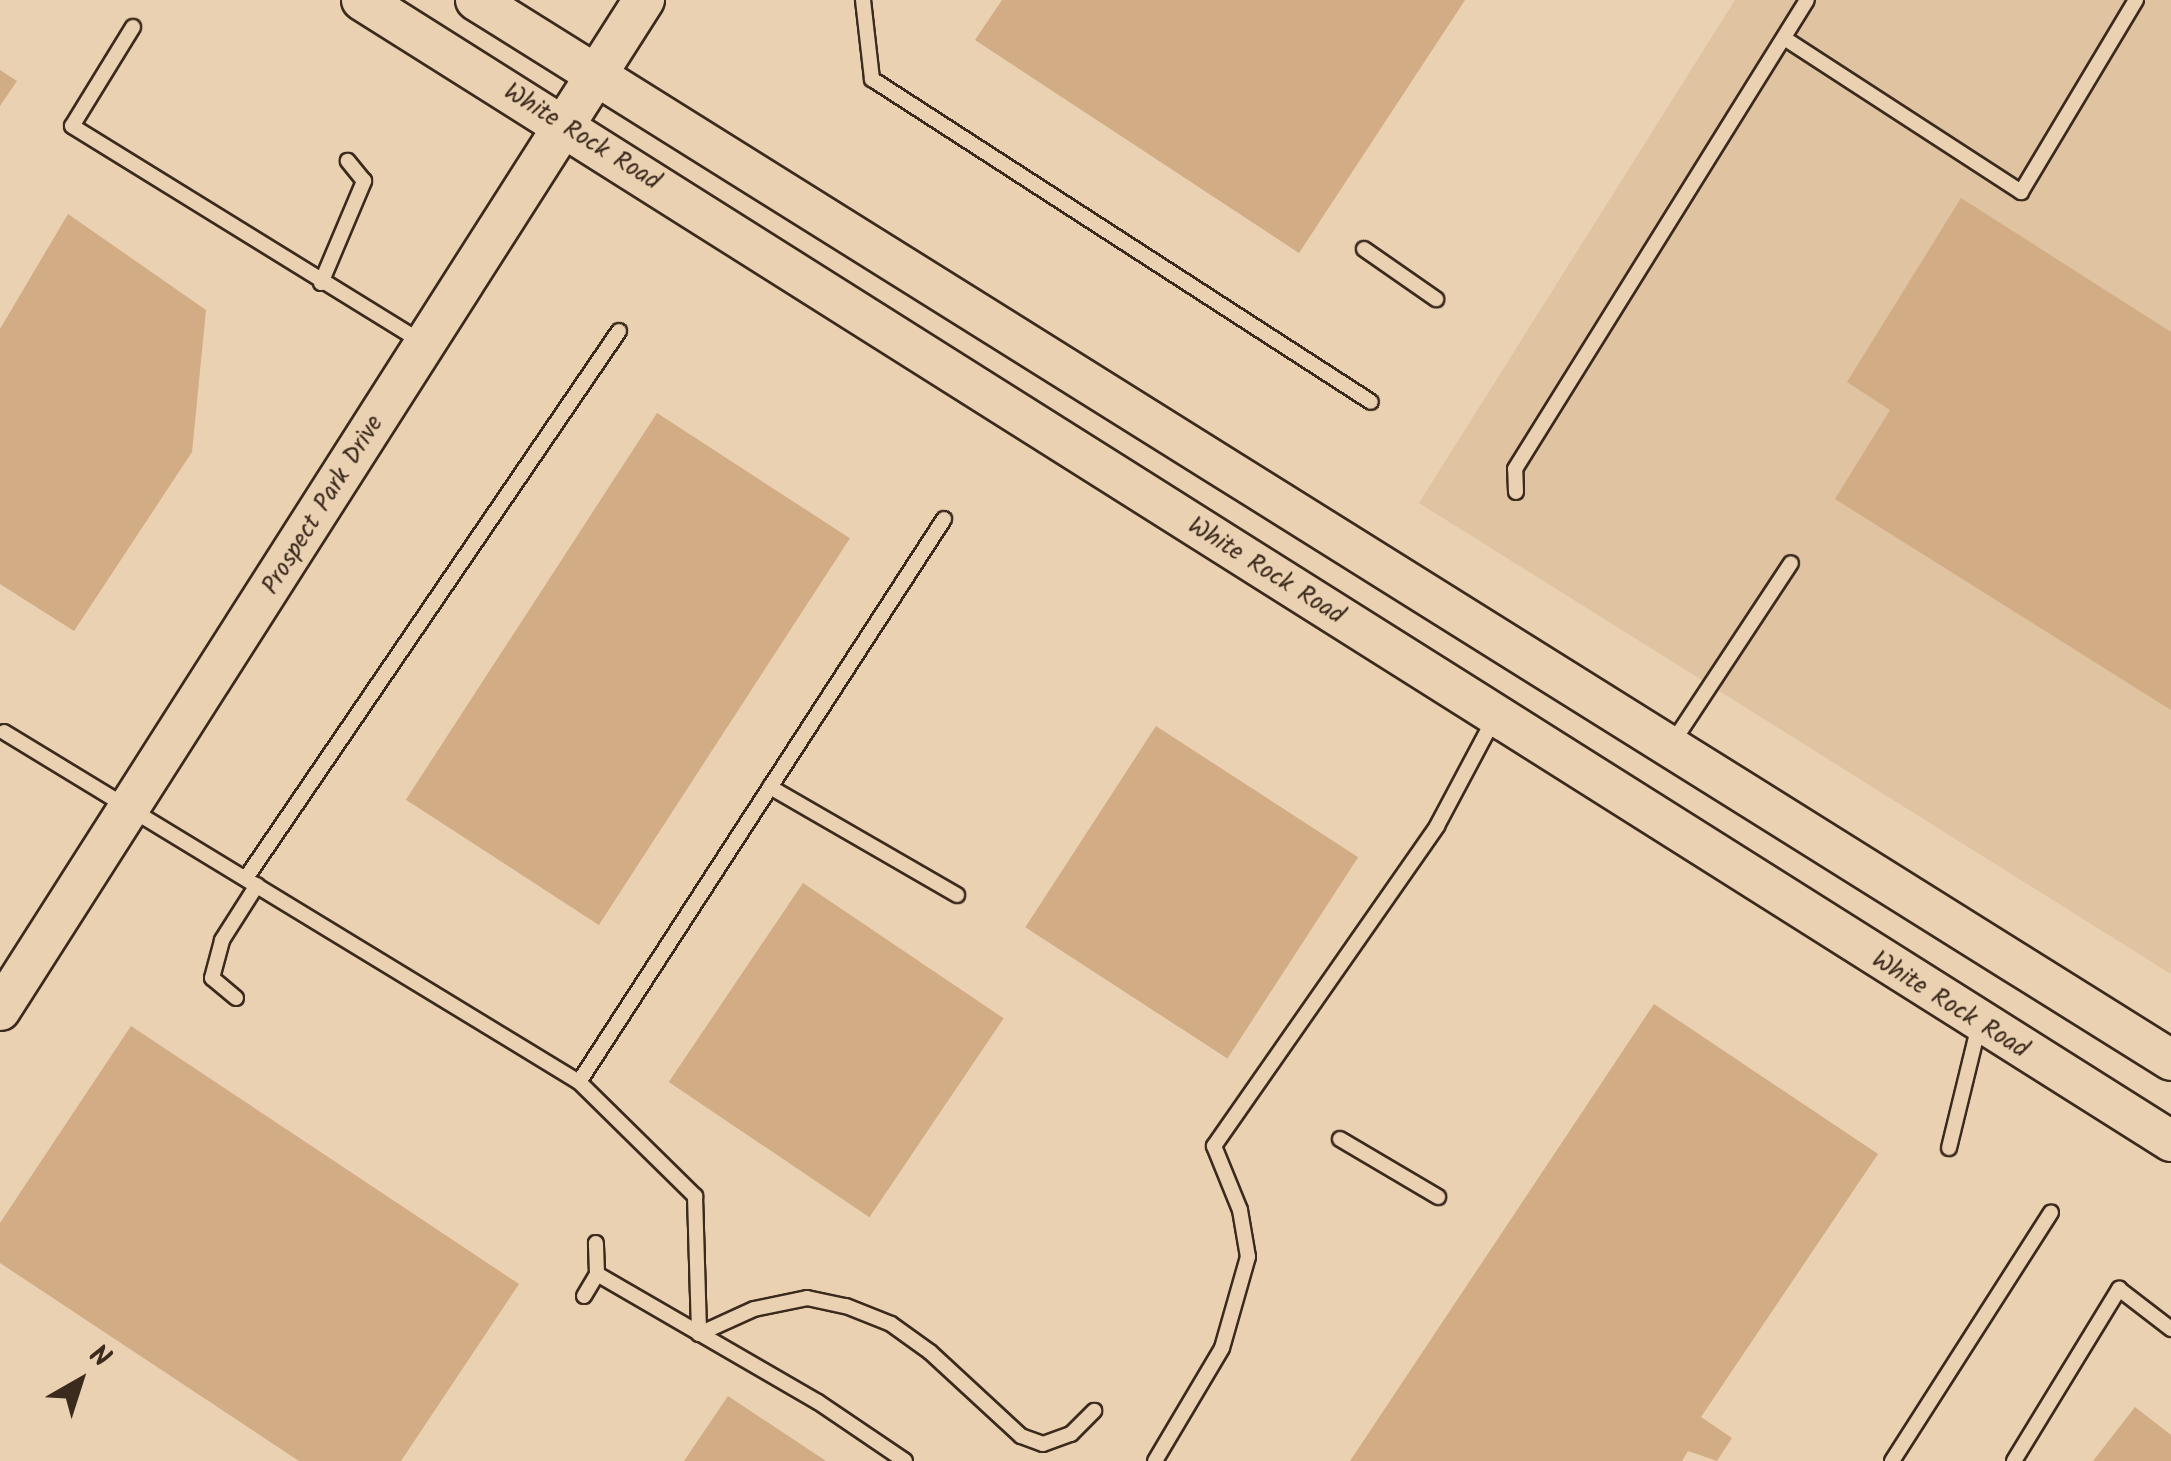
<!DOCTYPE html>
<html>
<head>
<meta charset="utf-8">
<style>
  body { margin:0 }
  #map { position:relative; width:2171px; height:1461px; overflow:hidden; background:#ead1b1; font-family:Kalam,sans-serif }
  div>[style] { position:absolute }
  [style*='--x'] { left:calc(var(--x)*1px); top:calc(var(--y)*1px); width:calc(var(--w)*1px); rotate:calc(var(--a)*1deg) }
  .built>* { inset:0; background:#e0c3a1 }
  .building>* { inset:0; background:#d2ac84; transform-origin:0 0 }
  .roads { filter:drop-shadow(2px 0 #3b2a1e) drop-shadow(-2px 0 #3b2a1e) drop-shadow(0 2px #3b2a1e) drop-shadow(0 -2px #3b2a1e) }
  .lane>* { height:14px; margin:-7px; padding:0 7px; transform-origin:7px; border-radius:7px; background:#ead1b1 }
  .secondary>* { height:40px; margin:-20px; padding:0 20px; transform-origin:20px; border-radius:20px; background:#ead1b1 }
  span { translate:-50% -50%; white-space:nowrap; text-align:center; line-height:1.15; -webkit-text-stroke:8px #ead1b1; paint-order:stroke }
  .street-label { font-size:25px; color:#3b2a1e }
  .north { position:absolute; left:30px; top:1331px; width:100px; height:100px; -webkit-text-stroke:8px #ead1b1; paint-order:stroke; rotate:39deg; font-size:28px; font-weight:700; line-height:40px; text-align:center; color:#3b2a1e }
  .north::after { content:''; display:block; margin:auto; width:35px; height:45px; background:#3b2a1e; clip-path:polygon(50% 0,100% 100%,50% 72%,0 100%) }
</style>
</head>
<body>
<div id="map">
  <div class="built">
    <i style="clip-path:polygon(1735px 0,2171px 0,2171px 974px,1419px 503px)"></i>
  </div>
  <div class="building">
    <i style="clip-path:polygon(1002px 0,1465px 0,1299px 253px,975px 40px)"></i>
    <i style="clip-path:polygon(0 70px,17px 81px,0 106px)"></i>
    <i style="clip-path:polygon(1961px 198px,2171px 332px,2171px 710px,1835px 499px,1890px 410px,1847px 382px)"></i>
    <i style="clip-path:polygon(68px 214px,206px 310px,192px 452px,74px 631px,0 584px,0 329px)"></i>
    <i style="left:657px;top:413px;width:230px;height:461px;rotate:33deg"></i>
    <i style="left:1156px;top:726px;width:241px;height:240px;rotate:33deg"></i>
    <i style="left:803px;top:883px;width:242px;height:240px;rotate:34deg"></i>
    <i style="clip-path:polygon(1654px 1004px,1878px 1154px,1701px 1417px,1732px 1438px,1717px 1461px,1688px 1451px,1682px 1461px,1350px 1461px)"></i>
    <i style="clip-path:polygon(131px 1026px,519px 1284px,401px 1461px,299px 1461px,0 1263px,0 1223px)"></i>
    <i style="clip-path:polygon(728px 1396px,826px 1461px,684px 1461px)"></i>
    <i style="clip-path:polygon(2135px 1407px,2171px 1435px,2171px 1461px,2093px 1461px)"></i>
  </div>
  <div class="roads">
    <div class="lane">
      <i style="--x:863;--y:0;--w:80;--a:83.5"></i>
      <i style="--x:872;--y:79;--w:594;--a:32.91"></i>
      <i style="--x:133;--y:27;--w:116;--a:121.6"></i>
      <i style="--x:72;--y:126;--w:414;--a:31.7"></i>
      <i style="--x:1784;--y:38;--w:283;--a:33"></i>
      <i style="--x:2021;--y:192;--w:224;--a:-59.1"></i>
      <i style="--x:1364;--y:249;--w:88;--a:34.8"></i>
      <i style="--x:321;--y:283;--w:111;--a:-67.1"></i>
      <i style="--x:364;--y:181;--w:26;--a:-129"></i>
      <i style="--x:1516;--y:492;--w:23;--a:-92"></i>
      <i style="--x:1515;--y:469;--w:552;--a:-58.09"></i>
      <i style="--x:4;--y:732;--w:673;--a:31.33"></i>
      <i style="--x:579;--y:1082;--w:163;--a:44.5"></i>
      <i style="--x:695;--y:1196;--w:138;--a:88.3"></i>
      <i style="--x:1673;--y:742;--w:214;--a:-56.6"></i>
      <i style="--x:770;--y:787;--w:216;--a:30"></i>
      <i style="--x:246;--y:878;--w:662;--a:-55.71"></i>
      <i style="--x:236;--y:998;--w:31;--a:-140"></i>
      <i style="--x:212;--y:978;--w:39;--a:-75"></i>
      <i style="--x:222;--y:940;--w:65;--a:-57.5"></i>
      <i style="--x:579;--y:1082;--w:671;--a:-57.04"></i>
      <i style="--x:1340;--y:1139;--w:114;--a:30.6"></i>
      <i style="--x:1949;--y:1148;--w:127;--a:-76.3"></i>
      <i style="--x:597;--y:1274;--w:255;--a:30.1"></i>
      <i style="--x:818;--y:1402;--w:105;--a:34.1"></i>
      <i style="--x:584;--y:1296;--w:26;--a:-59"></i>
      <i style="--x:597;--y:1274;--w:31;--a:-92"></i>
      <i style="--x:699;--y:1334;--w:60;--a:-24.4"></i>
      <i style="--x:754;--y:1309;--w:54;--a:-11.7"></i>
      <i style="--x:807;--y:1298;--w:40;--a:12"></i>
      <i style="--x:846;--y:1306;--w:48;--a:21.8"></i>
      <i style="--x:891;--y:1324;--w:48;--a:35.7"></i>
      <i style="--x:930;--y:1352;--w:124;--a:42.7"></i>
      <i style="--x:1021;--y:1436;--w:23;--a:20"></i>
      <i style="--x:1043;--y:1444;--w:30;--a:-20"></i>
      <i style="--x:1071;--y:1434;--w:33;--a:-45"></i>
      <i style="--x:1155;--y:1461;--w:131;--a:-59.3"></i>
      <i style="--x:1222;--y:1348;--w:95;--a:-74.1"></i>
      <i style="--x:1248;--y:1257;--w:48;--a:-99.7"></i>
      <i style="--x:1240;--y:1210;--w:69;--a:-112.1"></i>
      <i style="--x:1214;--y:1146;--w:390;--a:-55.1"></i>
      <i style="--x:1437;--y:826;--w:123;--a:-62"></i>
      <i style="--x:1892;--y:1461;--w:295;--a:-57.4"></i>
      <i style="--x:2014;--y:1461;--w:202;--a:-58.6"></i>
      <i style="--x:2119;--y:1289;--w:66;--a:37.6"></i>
    </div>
    <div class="secondary">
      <i style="--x:362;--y:0;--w:2139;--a:32.24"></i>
      <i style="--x:476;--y:0;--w:1999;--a:32.02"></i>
      <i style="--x:0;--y:1010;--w:1198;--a:-57.48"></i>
    </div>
  </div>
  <div class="street-label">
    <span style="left:582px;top:137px;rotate:32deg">White Rock Road</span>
    <span style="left:323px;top:505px;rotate:-58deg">Prospect Park Drive</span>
    <span style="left:1266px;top:571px;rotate:32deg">White Rock Road</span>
    <span style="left:1950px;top:1005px;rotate:32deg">White Rock Road</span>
  </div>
  <div class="north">N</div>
</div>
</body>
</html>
